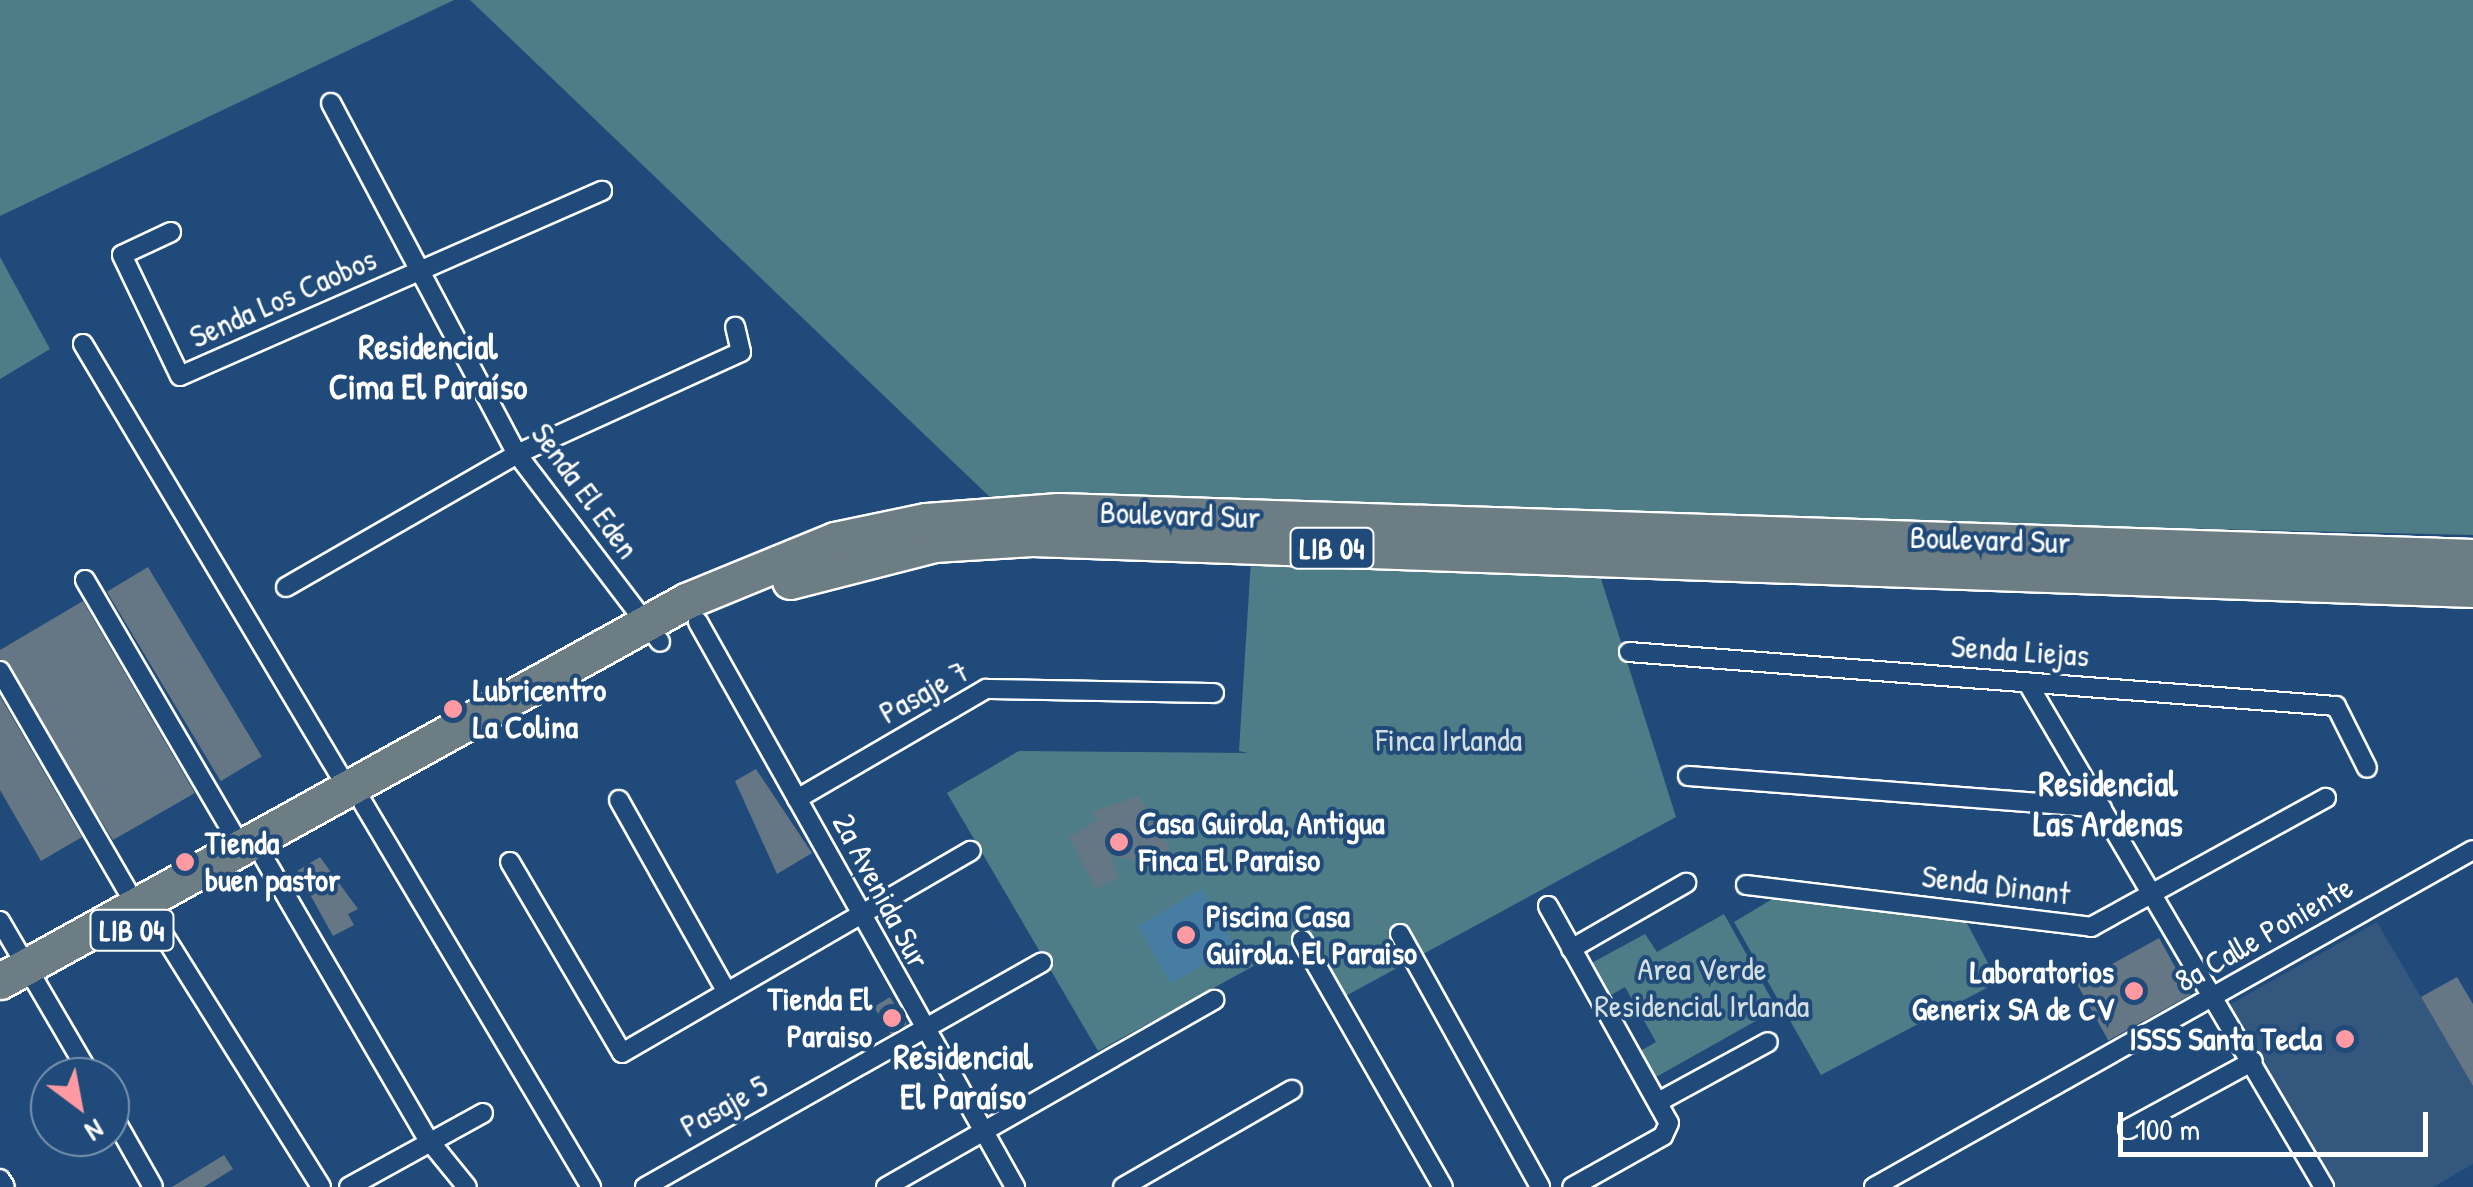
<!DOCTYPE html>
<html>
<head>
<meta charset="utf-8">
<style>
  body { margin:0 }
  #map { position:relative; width:2473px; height:1187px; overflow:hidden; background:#1f4a7a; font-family:"Patrick Hand",sans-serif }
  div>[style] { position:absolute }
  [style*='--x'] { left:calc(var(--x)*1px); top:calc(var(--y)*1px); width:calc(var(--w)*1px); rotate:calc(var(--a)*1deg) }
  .built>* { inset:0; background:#34577d }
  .green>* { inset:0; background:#4f7d87 }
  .water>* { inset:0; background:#477da3; transform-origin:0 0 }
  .building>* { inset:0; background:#657685; transform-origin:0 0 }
  .roads { filter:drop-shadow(2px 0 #fff) drop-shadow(-2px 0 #fff) drop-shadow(0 2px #fff) drop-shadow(0 -2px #fff) }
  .street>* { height:18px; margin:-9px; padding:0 9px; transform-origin:9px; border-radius:9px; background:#1f4a7a }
  .highway>* { height:35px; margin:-17.5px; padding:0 17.5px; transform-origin:17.5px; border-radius:17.5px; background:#6d7d84 }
  .dots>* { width:28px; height:28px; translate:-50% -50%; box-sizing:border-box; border:5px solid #1f4a7a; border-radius:50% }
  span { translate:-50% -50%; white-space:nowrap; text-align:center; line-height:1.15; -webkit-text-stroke:8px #1f4a7a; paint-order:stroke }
  .shield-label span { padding:2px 8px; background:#1f4a7a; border:2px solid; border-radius:8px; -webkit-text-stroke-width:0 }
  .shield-label { font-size:30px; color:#fff; font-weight:700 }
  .street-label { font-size:32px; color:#fff }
  .poi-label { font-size:32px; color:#fff; font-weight:700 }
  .left { translate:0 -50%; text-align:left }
  .right { translate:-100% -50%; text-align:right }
  .park-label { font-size:32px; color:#d3dee1 }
  .neighbourhood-label { font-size:35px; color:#fff; font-weight:700 }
  .north { position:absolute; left:30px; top:1057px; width:100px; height:100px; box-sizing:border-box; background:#1f4a7a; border:2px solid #7992af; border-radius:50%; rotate:148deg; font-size:28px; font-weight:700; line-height:40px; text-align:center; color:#fff }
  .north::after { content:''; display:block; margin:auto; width:35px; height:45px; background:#ff9aa2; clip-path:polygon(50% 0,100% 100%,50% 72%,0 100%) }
  .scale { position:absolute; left:2118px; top:1112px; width:310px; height:45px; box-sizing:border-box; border:5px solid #fff; border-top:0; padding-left:12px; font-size:30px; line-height:35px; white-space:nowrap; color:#fff; -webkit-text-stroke:8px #1f4a7a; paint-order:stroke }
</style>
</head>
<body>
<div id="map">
  <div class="built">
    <i style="clip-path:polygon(2377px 922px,2473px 1086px,2473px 1164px,2433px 1187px,2327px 1187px,2227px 1006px)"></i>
  </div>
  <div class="green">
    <i style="clip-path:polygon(0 0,454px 0,0 216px)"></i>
    <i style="clip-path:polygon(470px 0,2473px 0,2473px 535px,994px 501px)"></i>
    <i style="clip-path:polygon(0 257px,50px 349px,0 379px)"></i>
    <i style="clip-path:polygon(1251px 560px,1597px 566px,1676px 817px,1340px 999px,1307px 937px,1098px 1051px,947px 793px,1019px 751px,1248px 753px,1239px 751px)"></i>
    <i style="clip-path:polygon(1781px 894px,1959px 908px,1998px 982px,1821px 1075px,1734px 922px)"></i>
    <i style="clip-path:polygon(1724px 914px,1777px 1009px,1649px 1081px,1635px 1054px,1656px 1042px,1625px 987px,1604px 999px,1586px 966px,1645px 934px,1657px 952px)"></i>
  </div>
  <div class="water">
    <i style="left:1202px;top:889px;width:66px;height:74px;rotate:60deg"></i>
  </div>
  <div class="building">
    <i style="left:148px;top:567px;width:221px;height:48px;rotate:59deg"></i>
    <i style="clip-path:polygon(83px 601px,195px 793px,113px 840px,0 659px,0 650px)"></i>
    <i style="clip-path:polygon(0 696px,82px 837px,41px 861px,0 790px)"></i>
    <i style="clip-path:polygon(756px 769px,812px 853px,777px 874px,735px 781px)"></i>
    <i style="clip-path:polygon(1139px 796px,1169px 847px,1166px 859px,1153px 866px,1110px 854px,1119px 877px,1096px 889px,1069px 837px,1098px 820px,1092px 812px)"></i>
    <i style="clip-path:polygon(320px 857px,358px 909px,348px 914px,354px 925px,333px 936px,297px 871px)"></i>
    <i style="left:2159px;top:938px;width:65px;height:94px;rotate:61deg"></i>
    <i style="clip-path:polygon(2457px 977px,2473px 1004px,2473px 1086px,2421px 997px)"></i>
    <i style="left:890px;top:997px;width:32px;height:19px;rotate:58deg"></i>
    <i style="clip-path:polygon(224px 1155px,233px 1169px,204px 1187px,172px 1187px)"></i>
  </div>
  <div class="roads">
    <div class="street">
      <i style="--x:331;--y:103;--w:397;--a:62.1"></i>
      <i style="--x:517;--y:454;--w:236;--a:52.7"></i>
      <i style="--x:171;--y:232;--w:54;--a:154.9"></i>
      <i style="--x:122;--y:255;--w:134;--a:64.4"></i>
      <i style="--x:180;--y:376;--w:461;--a:-23.7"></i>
      <i style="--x:83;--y:344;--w:518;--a:59.23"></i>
      <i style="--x:85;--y:580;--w:311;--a:59.7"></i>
      <i style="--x:286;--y:587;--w:267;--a:-29.9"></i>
      <i style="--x:517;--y:454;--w:246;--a:-24.5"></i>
      <i style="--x:741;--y:352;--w:26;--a:-103"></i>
      <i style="--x:698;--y:622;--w:648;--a:60.7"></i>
      <i style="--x:1629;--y:652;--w:709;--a:4.37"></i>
      <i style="--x:2336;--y:706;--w:69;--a:63.4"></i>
      <i style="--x:0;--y:671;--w:273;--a:59.9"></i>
      <i style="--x:2027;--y:682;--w:586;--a:59.54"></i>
      <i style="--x:1688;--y:776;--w:415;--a:4.4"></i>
      <i style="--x:797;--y:799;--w:219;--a:-30.2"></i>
      <i style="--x:986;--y:689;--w:228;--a:1"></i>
      <i style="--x:619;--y:800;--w:219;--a:60.7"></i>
      <i style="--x:363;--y:803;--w:447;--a:59.3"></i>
      <i style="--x:264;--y:858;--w:324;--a:59.8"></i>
      <i style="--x:427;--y:1138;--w:63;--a:50.8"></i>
      <i style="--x:510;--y:862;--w:221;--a:59.6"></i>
      <i style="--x:622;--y:1053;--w:403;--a:-30.1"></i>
      <i style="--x:1746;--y:885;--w:348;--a:6.9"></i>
      <i style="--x:2091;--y:927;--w:268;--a:-28.8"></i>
      <i style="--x:1548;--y:906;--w:248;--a:60.9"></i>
      <i style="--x:1669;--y:1123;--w:14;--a:115"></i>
      <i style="--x:1663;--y:1136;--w:104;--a:150.7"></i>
      <i style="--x:153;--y:918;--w:317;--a:58"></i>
      <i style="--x:0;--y:921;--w:181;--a:59.7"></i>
      <i style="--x:1400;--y:934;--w:289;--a:61"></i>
      <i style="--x:1302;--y:940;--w:284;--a:60.3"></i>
      <i style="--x:1571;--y:949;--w:133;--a:-29.9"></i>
      <i style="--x:1658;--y:1102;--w:125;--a:-28.6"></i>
      <i style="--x:110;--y:1111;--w:87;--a:60.5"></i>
      <i style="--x:2128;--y:1129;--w:142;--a:-28.5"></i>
      <i style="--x:0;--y:1179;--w:9;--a:58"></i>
      <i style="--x:349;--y:1187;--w:153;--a:-28.9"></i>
      <i style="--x:645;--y:1187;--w:456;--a:-29.5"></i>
      <i style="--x:886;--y:1187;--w:378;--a:-29.7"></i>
      <i style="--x:1123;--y:1187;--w:195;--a:-29.9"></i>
      <i style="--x:1874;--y:1187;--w:687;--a:-29.36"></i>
    </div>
    <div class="highway">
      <i style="--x:790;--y:581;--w:149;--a:-14.4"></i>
      <i style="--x:934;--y:544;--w:98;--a:-3.5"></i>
      <i style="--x:1032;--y:538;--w:1442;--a:2.03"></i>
      <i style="--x:0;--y:981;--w:784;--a:-28.98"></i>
      <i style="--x:686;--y:601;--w:161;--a:-22.3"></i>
      <i style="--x:835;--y:540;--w:93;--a:-11.8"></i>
      <i style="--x:926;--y:521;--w:133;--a:-4.3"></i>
      <i style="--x:1059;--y:511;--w:1415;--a:1.86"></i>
    </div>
  </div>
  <div class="dots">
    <i style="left:453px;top:709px;background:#ff9aa2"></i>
    <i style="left:1119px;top:842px;background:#ff9aa2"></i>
    <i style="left:185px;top:862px;background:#ff9aa2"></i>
    <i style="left:1186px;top:935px;background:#ff9aa2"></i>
    <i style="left:2134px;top:991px;background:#ff9aa2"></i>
    <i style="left:892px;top:1018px;background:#ff9aa2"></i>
    <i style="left:2345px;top:1039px;background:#ff9aa2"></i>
  </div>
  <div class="shield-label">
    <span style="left:1332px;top:548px">LIB 04</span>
    <span style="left:132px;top:930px">LIB 04</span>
  </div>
  <div class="street-label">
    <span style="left:283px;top:298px;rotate:-24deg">Senda Los Caobos</span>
    <span style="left:585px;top:491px;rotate:54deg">Senda El Eden</span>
    <span style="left:1180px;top:515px;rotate:2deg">Boulevard Sur</span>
    <span style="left:1990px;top:540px;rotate:2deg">Boulevard Sur</span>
    <span style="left:2020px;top:651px;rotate:4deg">Senda Liejas</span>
    <span style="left:924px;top:692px;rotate:-29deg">Pasaje 7</span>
    <span style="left:1996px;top:885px;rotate:7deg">Senda Dinant</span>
    <span style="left:881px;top:891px;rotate:62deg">2a Avenida Sur</span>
    <span style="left:2264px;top:934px;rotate:-30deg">8a Calle Poniente</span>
    <span style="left:724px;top:1106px;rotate:-29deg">Pasaje 5</span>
  </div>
  <div class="poi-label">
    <span class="left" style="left:473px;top:709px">Lubricentro<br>La Colina</span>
    <span class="left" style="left:1139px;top:842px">Casa Guirola, Antigua<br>Finca El Paraiso</span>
    <span class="left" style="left:205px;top:862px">Tienda<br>buen pastor</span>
    <span class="left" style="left:1206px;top:935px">Piscina Casa<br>Guirola. El Paraiso</span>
    <span class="right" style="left:2114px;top:991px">Laboratorios<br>Generix SA de CV</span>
    <span class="right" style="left:872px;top:1018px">Tienda El<br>Paraiso</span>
    <span class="right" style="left:2322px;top:1039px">ISSS Santa Tecla</span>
  </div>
  <div class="park-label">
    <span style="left:1449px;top:740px">Finca Irlanda</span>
    <span style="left:1702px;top:988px">Area Verde<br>Residencial Irlanda</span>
  </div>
  <div class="neighbourhood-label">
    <span style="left:428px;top:367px">Residencial<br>Cima El Paraíso</span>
    <span style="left:2108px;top:804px">Residencial<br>Las Ardenas</span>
    <span style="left:963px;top:1077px">Residencial<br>El Paraíso</span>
  </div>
  <div class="north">N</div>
  <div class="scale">100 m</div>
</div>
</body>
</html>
